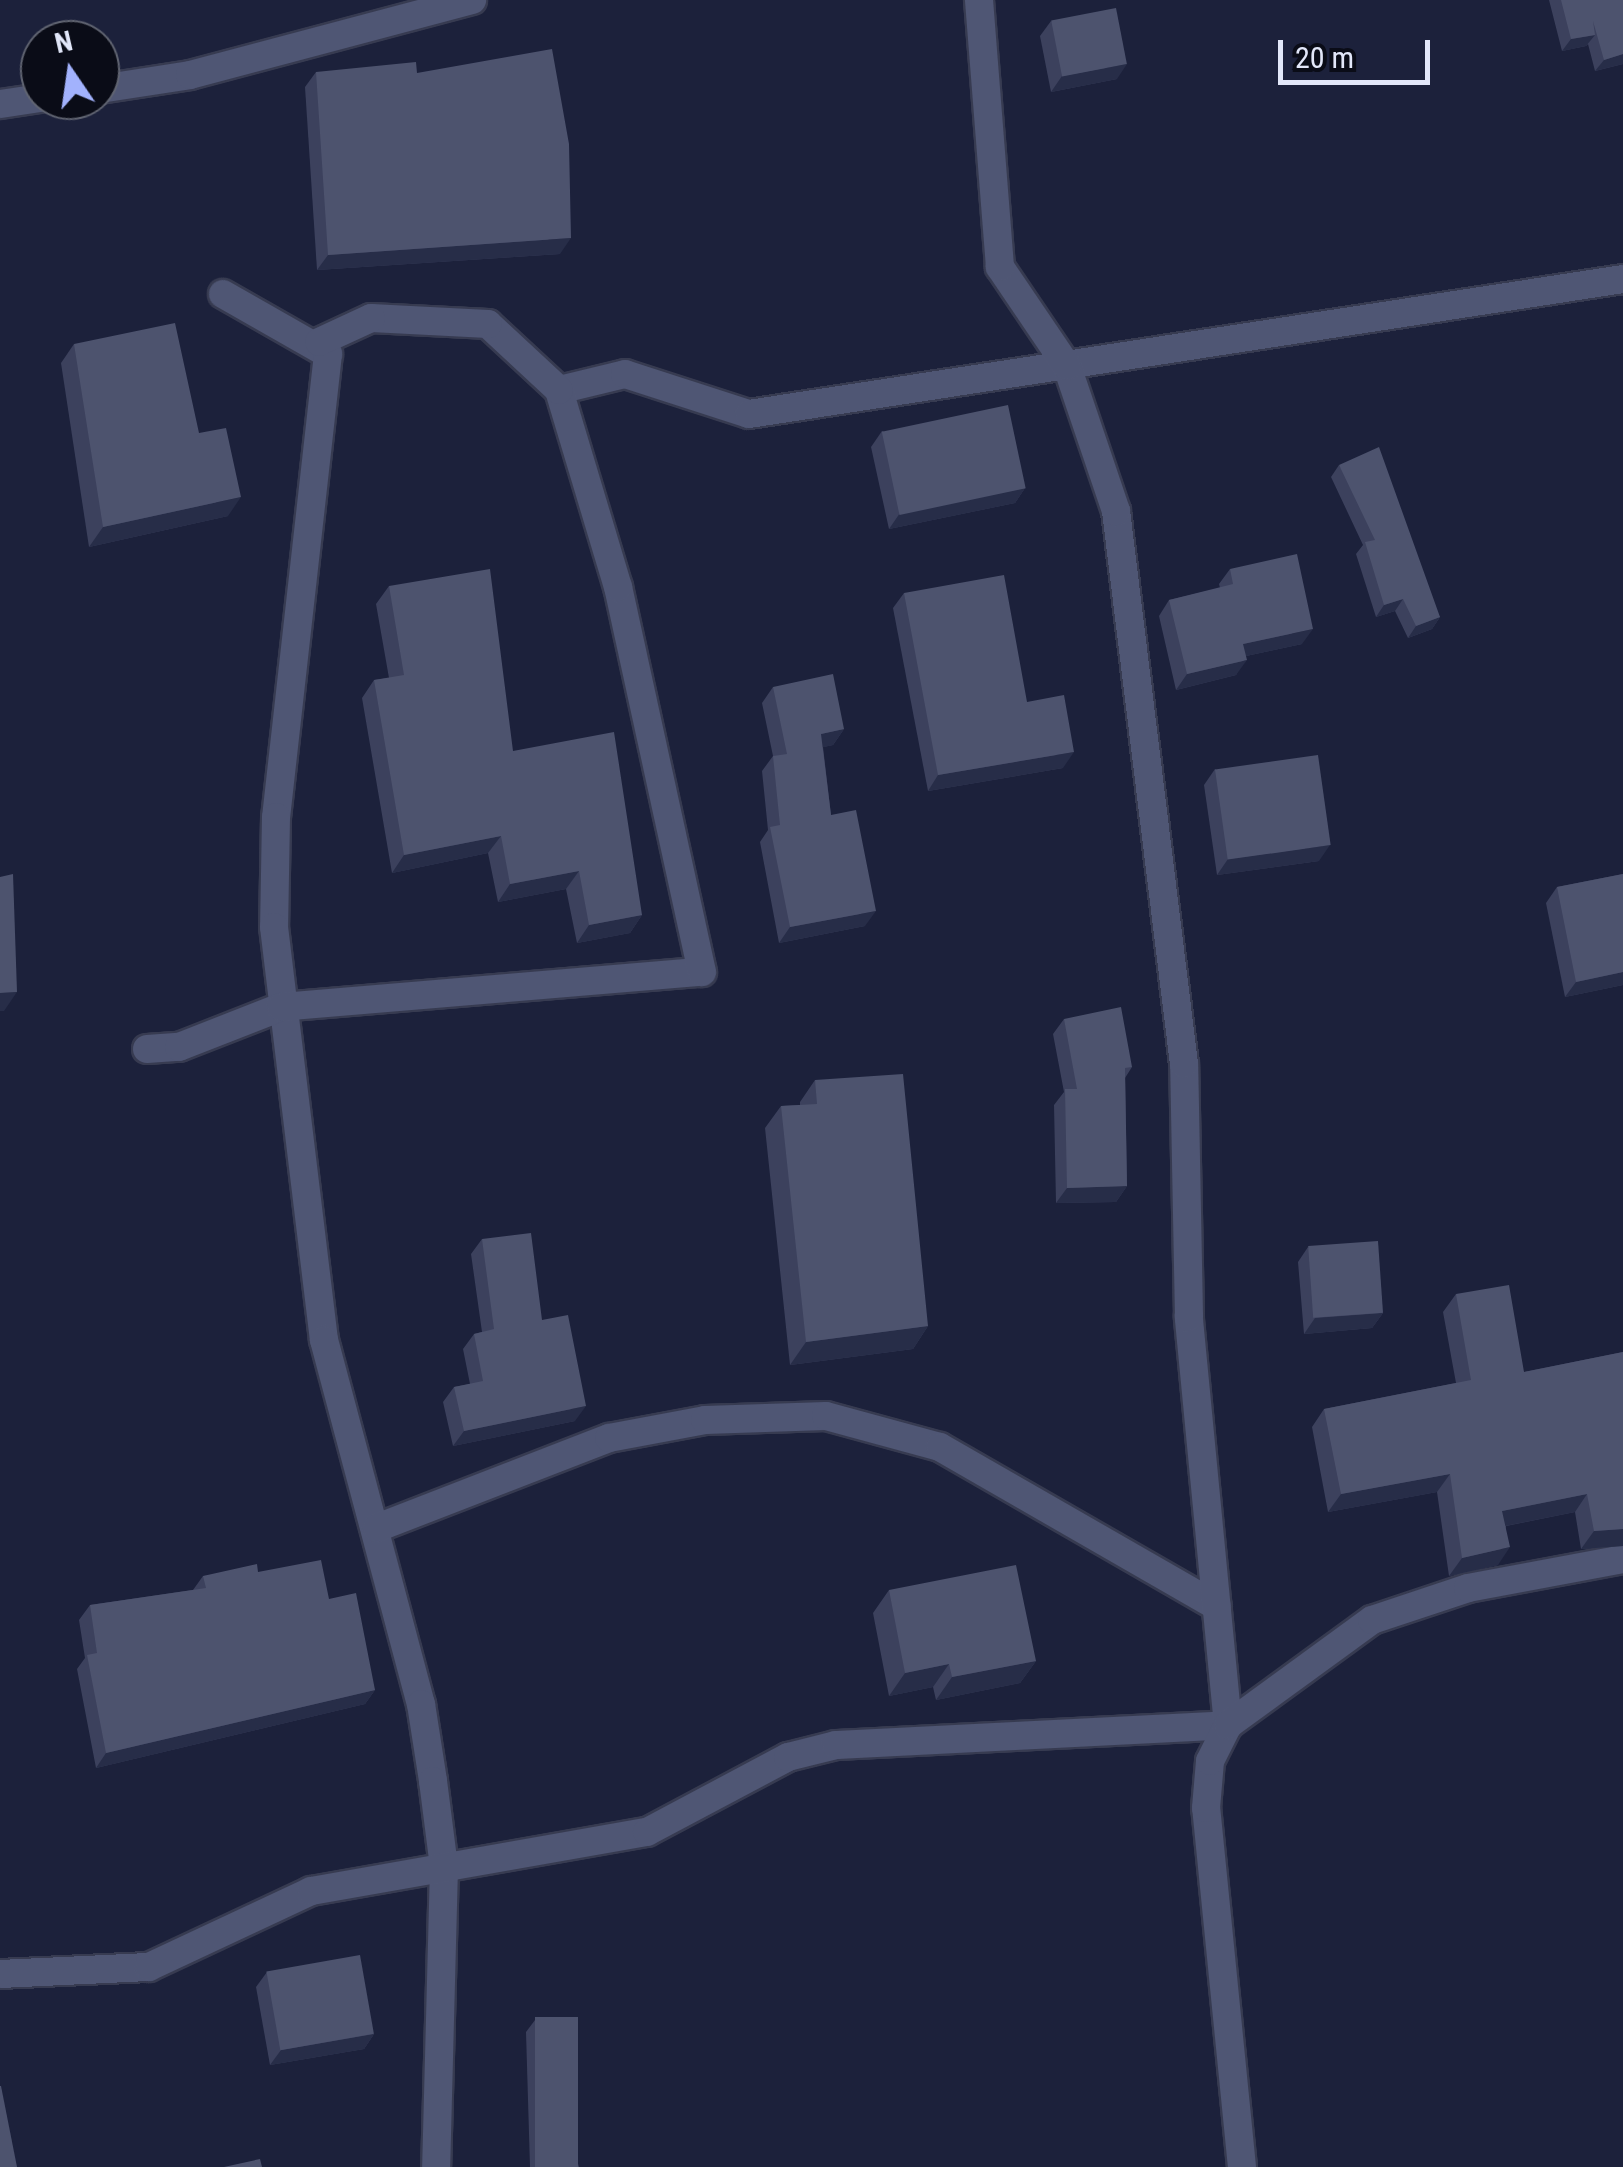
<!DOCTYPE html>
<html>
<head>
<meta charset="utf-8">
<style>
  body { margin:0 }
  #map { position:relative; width:1623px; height:2167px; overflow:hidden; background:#1c213b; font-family:"Roboto Condensed",sans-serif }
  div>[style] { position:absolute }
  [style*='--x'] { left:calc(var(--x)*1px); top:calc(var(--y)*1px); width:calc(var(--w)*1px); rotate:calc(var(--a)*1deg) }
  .roads { filter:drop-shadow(2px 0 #373b51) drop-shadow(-2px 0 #373b51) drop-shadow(0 2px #373b51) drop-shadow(0 -2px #373b51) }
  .minor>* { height:28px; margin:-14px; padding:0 14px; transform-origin:14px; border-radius:14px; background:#4f5674 }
  .wall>* { inset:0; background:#3c415d }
  .shaded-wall>* { inset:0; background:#272d48 }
  .building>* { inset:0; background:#4d536e; transform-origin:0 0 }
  span { translate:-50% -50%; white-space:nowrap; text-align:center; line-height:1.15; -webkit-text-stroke:8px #0a0c17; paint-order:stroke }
  .north { position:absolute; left:20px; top:20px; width:100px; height:100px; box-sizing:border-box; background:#0a0c17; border:2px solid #606471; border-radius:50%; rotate:347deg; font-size:28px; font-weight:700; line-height:40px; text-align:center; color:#e2e7f9 }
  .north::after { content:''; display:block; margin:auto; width:35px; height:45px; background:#a2b2fd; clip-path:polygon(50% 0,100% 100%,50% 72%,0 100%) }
  .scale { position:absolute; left:1278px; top:40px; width:152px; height:45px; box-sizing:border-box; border:5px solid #e2e7f9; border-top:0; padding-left:12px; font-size:30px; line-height:35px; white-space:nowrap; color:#e2e7f9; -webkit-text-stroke:8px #0a0c17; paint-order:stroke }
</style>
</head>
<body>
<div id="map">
  <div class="roads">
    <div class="minor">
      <i style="--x:100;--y:89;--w:91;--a:-8.8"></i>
      <i style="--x:190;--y:75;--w:292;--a:-14.9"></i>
      <i style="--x:0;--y:104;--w:40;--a:-8.5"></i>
      <i style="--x:223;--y:294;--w:121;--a:29.7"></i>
      <i style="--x:328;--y:354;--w:466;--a:96.4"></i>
      <i style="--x:276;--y:817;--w:110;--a:91"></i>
      <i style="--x:274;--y:927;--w:416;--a:83.1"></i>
      <i style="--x:324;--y:1340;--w:377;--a:75.1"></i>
      <i style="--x:421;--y:1704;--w:78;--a:81.1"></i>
      <i style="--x:433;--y:1781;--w:87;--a:82.7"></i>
      <i style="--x:444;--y:1867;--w:300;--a:91.5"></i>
      <i style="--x:559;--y:390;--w:68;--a:-13.6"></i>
      <i style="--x:625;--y:374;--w:130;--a:17.9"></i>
      <i style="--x:749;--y:414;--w:884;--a:-8.78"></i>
      <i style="--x:147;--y:1049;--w:32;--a:-4"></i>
      <i style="--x:179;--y:1047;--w:110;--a:-21.4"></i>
      <i style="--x:281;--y:1007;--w:422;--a:-4.8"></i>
      <i style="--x:702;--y:972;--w:394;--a:-102.3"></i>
      <i style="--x:618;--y:587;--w:206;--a:-106.7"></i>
      <i style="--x:559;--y:390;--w:97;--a:-137.1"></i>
      <i style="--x:488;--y:324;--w:117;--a:-177.1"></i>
      <i style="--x:371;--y:318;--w:57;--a:155.2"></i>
      <i style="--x:377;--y:1528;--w:249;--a:-21.2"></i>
      <i style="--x:609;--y:1438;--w:98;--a:-10.6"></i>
      <i style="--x:705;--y:1420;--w:121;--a:-1.9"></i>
      <i style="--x:826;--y:1416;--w:118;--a:15.2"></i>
      <i style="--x:940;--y:1447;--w:319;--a:29.9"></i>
      <i style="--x:0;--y:1974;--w:149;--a:-2.7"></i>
      <i style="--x:149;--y:1967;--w:179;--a:-25.1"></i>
      <i style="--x:311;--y:1891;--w:341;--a:-10"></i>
      <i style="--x:647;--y:1832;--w:160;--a:-28"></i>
      <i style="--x:788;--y:1757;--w:49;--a:-14"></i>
      <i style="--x:836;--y:1745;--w:393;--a:-2.9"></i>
      <i style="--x:1228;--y:1725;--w:410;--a:-95.5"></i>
      <i style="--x:1189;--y:1317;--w:253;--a:-91.1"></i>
      <i style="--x:1184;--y:1064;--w:557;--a:-97.01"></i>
      <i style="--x:1116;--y:511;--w:153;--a:-108.7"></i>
      <i style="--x:1067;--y:366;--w:120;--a:-124.1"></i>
      <i style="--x:1000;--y:267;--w:268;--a:-94.5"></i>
      <i style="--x:1242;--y:2167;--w:361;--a:-95.7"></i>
      <i style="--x:1206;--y:1808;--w:47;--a:-85.1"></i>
      <i style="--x:1210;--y:1761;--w:40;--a:-63.4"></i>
      <i style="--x:1228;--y:1725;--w:178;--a:-36.1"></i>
      <i style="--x:1372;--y:1620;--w:101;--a:-18.4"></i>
      <i style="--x:1468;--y:1588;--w:158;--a:-10.6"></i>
    </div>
  </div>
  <div class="wall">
    <i style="clip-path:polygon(1549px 0,1623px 0,1623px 64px,1595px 71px,1588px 44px,1586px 46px,1562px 51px)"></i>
    <i style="clip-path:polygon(1051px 21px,1117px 79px,1051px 92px,1040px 36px)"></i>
    <i style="clip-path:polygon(316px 72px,417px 73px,560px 254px,317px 270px,305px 87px)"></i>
    <i style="clip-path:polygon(74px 344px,228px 516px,89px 547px,61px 363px)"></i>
    <i style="clip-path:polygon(882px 431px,1025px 488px,1015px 503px,889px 529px,871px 447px)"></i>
    <i style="clip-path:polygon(1339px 465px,1440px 617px,1432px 629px,1408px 638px,1395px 611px,1376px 617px,1356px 554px,1363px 545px,1331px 477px)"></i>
    <i style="clip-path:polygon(1230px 569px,1302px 644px,1246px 656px,1236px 675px,1176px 690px,1159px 616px,1169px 600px,1220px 588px,1219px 584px)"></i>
    <i style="clip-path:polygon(389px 586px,513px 751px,642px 915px,630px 933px,577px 943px,566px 889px,498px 902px,488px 853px,392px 873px,362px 698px,374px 680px,389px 678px,376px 604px)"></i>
    <i style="clip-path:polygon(904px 593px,1027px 702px,1063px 768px,928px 791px,893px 608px)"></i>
    <i style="clip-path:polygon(773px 687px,844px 729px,833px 745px,823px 747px,831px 815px,865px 926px,779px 943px,760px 842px,768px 830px,762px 771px,773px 756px,762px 703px)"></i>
    <i style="clip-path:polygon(1215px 769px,1319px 861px,1217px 875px,1204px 785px)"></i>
    <i style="clip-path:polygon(1623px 874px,1623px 985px,1565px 997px,1546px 903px,1557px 887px)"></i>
    <i style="clip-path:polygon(1064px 1019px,1132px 1067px,1125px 1078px,1127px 1186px,1116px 1202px,1056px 1203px,1054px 1105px,1064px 1092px,1053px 1034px)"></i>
    <i style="clip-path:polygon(815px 1080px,928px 1326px,913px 1349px,790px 1365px,765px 1128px,781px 1106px,800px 1105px,800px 1102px)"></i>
    <i style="clip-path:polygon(482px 1239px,542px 1320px,575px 1421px,453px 1446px,443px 1402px,454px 1387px,470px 1384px,463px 1349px,474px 1334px,482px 1332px,471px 1254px)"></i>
    <i style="clip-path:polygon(1308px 1247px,1383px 1313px,1372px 1328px,1304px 1334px,1298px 1262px)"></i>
    <i style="clip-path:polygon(1456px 1294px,1524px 1372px,1623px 1352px,1623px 1546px,1581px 1549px,1575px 1512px,1506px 1526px,1498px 1565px,1449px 1576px,1437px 1492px,1328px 1512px,1312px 1427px,1324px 1409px,1456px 1383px,1443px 1312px)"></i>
    <i style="clip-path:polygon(258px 1572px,329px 1599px,375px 1690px,365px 1704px,96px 1768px,77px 1669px,85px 1658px,79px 1620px,90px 1605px,193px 1590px,203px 1576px)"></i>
    <i style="clip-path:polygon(889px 1590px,1036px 1661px,1020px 1683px,936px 1700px,933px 1687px,889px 1696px,873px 1613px)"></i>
    <i style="clip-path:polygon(267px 1972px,374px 2034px,364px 2049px,270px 2065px,256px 1987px)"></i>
    <i style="clip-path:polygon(535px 2020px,579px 2167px,530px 2167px,526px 2032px)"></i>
  </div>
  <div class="shaded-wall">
    <i style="clip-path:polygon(1595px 35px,1586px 46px,1562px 51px,1571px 39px)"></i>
    <i style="clip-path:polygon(1623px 54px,1623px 64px,1595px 71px,1604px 60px)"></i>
    <i style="clip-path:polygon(1127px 64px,1117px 79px,1051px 92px,1062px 76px)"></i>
    <i style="clip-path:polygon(571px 238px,560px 254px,317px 270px,328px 255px)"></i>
    <i style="clip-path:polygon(1025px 488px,1015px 503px,889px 529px,900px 513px)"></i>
    <i style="clip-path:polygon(241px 497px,228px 516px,89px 547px,103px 527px)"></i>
    <i style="clip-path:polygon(1403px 599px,1395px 611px,1376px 617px,1384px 605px)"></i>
    <i style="clip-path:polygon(1440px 617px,1432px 629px,1408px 638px,1416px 626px)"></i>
    <i style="clip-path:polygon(1313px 629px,1302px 644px,1232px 659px,1243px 644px)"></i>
    <i style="clip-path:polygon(1247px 660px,1236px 675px,1176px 690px,1187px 674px)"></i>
    <i style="clip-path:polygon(844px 729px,833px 745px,811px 750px,821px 734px)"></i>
    <i style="clip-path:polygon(1074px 752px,1063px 768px,928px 791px,938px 775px)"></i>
    <i style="clip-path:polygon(501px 836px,488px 853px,392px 873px,404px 855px)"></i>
    <i style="clip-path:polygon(1330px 845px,1319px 861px,1217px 875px,1228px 859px)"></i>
    <i style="clip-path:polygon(579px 871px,566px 889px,498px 902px,510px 884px)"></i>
    <i style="clip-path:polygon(876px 911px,865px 926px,779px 943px,790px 927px)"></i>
    <i style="clip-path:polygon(642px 915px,630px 933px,577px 943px,589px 925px)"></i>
    <i style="clip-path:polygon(1623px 972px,1623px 985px,1565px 997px,1576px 982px)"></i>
    <i style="clip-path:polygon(17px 992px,4px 1011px,0 1011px,0 993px)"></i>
    <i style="clip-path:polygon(1127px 1186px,1116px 1202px,1056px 1203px,1067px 1188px)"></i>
    <i style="clip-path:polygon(1383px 1313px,1372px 1328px,1304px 1334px,1315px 1318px)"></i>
    <i style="clip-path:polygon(928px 1326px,913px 1349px,790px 1365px,806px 1342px)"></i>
    <i style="clip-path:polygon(586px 1406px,575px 1421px,453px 1446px,464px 1431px)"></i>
    <i style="clip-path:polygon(1450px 1474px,1437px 1492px,1328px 1512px,1341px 1494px)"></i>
    <i style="clip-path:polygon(1587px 1494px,1575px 1512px,1490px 1529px,1502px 1511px)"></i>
    <i style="clip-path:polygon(1623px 1529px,1623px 1546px,1581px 1549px,1594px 1531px)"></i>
    <i style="clip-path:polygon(1510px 1547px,1498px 1565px,1449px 1576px,1462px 1558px)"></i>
    <i style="clip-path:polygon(1036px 1661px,1020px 1683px,936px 1700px,952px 1677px)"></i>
    <i style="clip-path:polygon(949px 1664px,933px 1687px,889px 1696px,905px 1673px)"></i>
    <i style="clip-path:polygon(375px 1690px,365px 1704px,96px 1768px,106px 1753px)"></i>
    <i style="clip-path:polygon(374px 2034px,364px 2049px,270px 2065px,281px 2050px)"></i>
  </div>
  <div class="building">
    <i style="clip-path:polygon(1561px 0,1623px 0,1623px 54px,1604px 60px,1593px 21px,1595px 35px,1571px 39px)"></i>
    <i style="left:1116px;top:8px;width:57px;height:66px;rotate:79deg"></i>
    <i style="clip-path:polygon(552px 49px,569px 144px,571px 238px,328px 255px,316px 72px,416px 62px,417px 73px)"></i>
    <i style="clip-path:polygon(175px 323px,199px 433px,226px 428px,241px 497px,103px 527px,74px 344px)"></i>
    <i style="left:1008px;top:405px;width:85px;height:129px;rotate:78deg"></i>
    <i style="clip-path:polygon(1379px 447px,1440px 617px,1416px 626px,1403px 599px,1384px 605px,1365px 542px,1375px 540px,1339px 465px)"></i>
    <i style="clip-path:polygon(1297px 554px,1313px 629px,1243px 644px,1247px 660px,1187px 674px,1169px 600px,1233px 584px,1230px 569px)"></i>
    <i style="clip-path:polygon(490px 569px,513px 751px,614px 732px,642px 915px,589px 925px,579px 871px,510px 884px,501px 836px,404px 855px,374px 680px,404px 675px,389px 586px)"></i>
    <i style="clip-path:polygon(1004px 575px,1027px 702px,1064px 695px,1074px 752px,938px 775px,904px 593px)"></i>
    <i style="clip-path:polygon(833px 674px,844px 729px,821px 734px,831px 815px,856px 810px,876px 911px,790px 927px,770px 827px,780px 825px,773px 756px,787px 754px,773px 687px)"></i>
    <i style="left:1318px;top:755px;width:91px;height:104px;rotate:82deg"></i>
    <i style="clip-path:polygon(13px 874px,17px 992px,0 993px,0 877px)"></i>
    <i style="clip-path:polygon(1623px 874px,1623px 972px,1576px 982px,1557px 887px)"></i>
    <i style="clip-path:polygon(1121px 1007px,1132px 1067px,1125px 1068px,1127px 1186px,1067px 1188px,1065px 1089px,1077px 1089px,1064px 1019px)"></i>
    <i style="clip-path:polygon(903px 1074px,928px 1326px,806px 1342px,781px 1106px,817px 1104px,815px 1080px)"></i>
    <i style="clip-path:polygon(531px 1233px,542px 1320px,568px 1315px,586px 1406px,464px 1431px,454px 1387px,483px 1381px,474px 1334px,494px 1329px,482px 1239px)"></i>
    <i style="left:1378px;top:1241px;width:72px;height:70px;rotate:86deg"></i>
    <i style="clip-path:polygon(1509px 1285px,1524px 1372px,1623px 1352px,1623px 1529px,1594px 1531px,1587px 1494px,1502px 1511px,1510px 1547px,1462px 1558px,1450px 1474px,1341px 1494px,1324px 1409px,1471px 1380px,1456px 1294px)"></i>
    <i style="clip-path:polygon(321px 1560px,329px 1599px,356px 1593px,375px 1690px,106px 1753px,87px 1655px,97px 1653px,90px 1605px,206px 1588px,203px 1576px,257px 1564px,258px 1572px)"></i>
    <i style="clip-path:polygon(1016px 1565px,1036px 1661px,952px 1677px,949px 1664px,905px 1673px,889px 1590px)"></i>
    <i style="left:360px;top:1955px;width:80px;height:95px;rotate:80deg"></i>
    <i style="left:578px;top:2017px;width:150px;height:43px;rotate:90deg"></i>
    <i style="clip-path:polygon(0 2086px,1px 2086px,17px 2167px,0 2167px)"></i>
    <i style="clip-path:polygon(260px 2159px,262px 2167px,224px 2167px)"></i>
  </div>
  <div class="north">N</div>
  <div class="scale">20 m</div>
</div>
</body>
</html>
